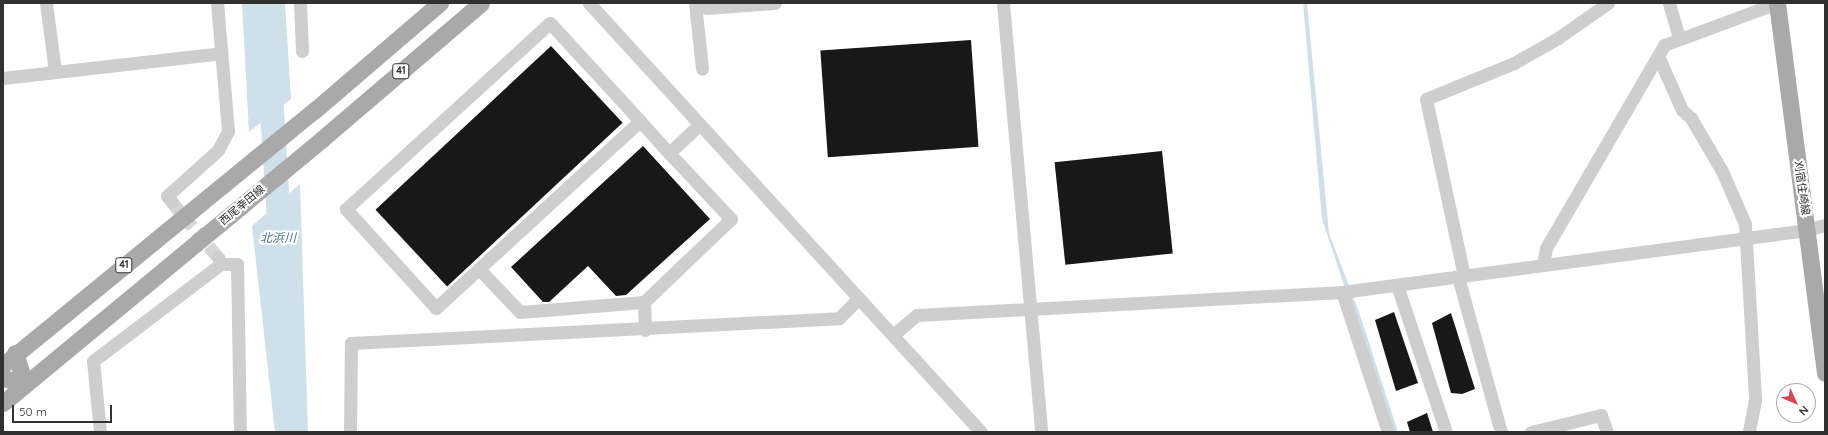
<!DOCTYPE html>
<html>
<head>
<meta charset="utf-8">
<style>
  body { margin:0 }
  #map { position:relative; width:1828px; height:435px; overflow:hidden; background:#fff; font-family:Quicksand,"Noto Sans JP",sans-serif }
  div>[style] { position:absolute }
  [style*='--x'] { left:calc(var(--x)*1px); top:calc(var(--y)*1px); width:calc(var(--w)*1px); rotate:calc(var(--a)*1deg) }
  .water>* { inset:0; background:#cfe0ea }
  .river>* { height:24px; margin:-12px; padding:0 12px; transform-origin:12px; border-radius:12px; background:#cfe0ea }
  .building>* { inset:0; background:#181818; transform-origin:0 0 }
  .minor-tunnel>* { height:13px; margin-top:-6.5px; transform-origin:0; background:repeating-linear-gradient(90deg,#d6d6d6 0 13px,transparent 0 19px) }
  .minor>* { height:13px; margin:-6.5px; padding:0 6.5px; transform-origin:6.5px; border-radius:6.5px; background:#cecece }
  .major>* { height:17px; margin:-8.5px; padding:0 8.5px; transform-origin:8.5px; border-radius:8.5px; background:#a9a9a9 }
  span { translate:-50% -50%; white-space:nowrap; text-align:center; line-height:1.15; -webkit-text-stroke:4px #fff; paint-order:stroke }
  .shield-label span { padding:1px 3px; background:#fff; border:1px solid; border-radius:3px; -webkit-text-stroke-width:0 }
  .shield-label { font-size:10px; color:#313131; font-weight:700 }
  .street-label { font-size:11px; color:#313131 }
  .water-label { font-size:12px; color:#47728b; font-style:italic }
  .frame { position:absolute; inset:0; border:4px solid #313131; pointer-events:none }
  .north { position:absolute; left:1776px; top:383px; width:40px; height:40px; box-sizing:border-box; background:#fff; border:1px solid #adadad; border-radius:50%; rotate:134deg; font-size:11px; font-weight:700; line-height:16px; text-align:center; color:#313131 }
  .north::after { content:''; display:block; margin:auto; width:14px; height:18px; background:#d44754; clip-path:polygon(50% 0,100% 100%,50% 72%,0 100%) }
  .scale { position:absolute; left:12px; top:405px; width:100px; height:18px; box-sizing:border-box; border:2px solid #313131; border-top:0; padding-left:5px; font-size:12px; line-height:14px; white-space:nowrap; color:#313131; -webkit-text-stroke:3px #fff; paint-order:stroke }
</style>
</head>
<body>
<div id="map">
  <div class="water">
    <i style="clip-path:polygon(242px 3px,285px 3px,291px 99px,249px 132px)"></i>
    <i style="clip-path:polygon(1303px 3px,1307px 3px,1329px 233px,1360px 315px,1398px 432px,1393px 432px,1322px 219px)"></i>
    <i style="clip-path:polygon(300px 184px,308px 432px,275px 432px,252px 226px)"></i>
  </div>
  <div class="river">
    <i style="--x:270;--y:81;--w:155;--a:86.3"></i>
  </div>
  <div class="building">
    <i style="left:971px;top:40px;width:107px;height:151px;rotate:86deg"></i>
    <i style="left:551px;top:46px;width:105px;height:240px;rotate:47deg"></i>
    <i style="clip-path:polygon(643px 146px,710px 219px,626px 295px,616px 296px,588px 266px,549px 302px,543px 302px,511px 267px)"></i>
    <i style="left:1162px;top:151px;width:103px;height:108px;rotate:84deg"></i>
    <i style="clip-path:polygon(1394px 312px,1418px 383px,1396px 391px,1375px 320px)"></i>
    <i style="clip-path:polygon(1451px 313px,1475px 389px,1462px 394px,1451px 393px,1432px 323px)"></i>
    <i style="clip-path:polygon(1427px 413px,1433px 432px,1410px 432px,1407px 422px)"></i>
  </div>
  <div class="minor-tunnel">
    <i style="--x:172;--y:202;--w:72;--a:50.1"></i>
  </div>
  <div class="minor">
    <i style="--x:46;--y:3;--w:69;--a:82.5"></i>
    <i style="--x:300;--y:3;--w:48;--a:87.6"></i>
    <i style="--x:589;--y:3;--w:581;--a:47.58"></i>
    <i style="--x:695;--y:3;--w:66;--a:83.9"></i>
    <i style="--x:707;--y:3;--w:5;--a:90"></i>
    <i style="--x:707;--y:8;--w:68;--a:-4.2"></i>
    <i style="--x:1003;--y:3;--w:431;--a:84.9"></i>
    <i style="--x:1669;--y:3;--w:37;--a:74"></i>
    <i style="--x:1658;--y:56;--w:59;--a:66"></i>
    <i style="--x:1682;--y:110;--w:12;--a:42"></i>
    <i style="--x:1691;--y:118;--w:61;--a:59.7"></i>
    <i style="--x:1722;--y:171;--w:58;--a:66.5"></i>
    <i style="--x:1745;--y:224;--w:176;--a:86.7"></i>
    <i style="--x:1755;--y:400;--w:33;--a:101"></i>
    <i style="--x:3;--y:78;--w:219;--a:-6.5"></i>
    <i style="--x:640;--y:121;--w:277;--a:137.5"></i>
    <i style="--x:436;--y:308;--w:134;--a:-132.3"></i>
    <i style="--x:346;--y:209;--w:276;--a:-42.4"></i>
    <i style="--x:550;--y:23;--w:133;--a:47.4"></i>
    <i style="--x:640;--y:121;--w:43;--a:47.8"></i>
    <i style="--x:669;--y:153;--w:42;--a:-43.1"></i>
    <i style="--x:172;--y:202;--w:8;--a:-130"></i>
    <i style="--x:167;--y:196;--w:69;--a:-42"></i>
    <i style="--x:218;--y:150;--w:21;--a:-62"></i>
    <i style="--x:228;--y:131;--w:128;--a:-94.9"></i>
    <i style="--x:218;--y:257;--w:8;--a:67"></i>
    <i style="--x:221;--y:264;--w:16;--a:0"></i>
    <i style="--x:237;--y:264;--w:168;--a:89"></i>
    <i style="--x:1543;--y:265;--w:17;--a:-80"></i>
    <i style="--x:1546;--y:248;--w:235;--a:-59.8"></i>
    <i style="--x:1664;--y:45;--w:121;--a:-20.4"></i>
    <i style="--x:479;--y:269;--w:59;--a:46.4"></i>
    <i style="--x:520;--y:312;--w:124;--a:-4.6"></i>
    <i style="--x:644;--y:302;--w:120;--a:-43.7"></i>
    <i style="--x:731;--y:219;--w:91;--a:-133.2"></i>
    <i style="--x:1464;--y:276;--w:181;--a:-102.1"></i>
    <i style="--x:1426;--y:99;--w:95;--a:-22.2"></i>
    <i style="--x:1514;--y:63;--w:51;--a:-29.6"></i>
    <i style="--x:1558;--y:38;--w:61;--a:-35"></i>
    <i style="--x:1458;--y:277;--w:161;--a:74.5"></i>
    <i style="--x:1397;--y:285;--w:155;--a:71.6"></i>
    <i style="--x:1342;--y:292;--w:147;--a:71.8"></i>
    <i style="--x:644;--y:302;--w:28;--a:88"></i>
    <i style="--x:893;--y:335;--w:31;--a:-40"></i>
    <i style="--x:917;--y:315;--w:426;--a:-3.1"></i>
    <i style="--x:1342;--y:292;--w:469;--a:-7.6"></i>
    <i style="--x:1807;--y:230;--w:19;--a:-16"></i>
    <i style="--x:100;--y:432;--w:71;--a:-95.6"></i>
    <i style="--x:93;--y:361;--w:161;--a:-37.2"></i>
    <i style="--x:350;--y:432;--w:89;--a:-89.4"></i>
    <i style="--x:351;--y:343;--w:489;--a:-2.9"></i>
    <i style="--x:839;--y:318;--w:28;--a:-45"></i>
    <i style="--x:1531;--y:432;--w:72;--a:-13.7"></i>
    <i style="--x:1601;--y:415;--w:18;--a:71"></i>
  </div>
  <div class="major">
    <i style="--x:1777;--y:3;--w:373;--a:82.6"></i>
    <i style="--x:15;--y:353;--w:33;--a:72"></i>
    <i style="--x:3;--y:365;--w:403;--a:-39.3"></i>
    <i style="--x:315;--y:110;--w:165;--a:-40.6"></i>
    <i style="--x:3;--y:378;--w:23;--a:15"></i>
    <i style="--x:3;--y:403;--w:414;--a:-39.6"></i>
    <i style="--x:322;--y:139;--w:209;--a:-40.5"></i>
  </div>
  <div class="shield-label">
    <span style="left:401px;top:71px">41</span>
    <span style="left:124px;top:265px">41</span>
  </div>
  <div class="street-label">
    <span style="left:1802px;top:188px;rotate:82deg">刈宿住崎線</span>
    <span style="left:242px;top:205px;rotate:-40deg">西尾幸田線</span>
  </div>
  <div class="water-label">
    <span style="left:278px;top:238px">北浜川</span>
  </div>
  <div class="frame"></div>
  <div class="north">N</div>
  <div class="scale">50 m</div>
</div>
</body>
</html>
